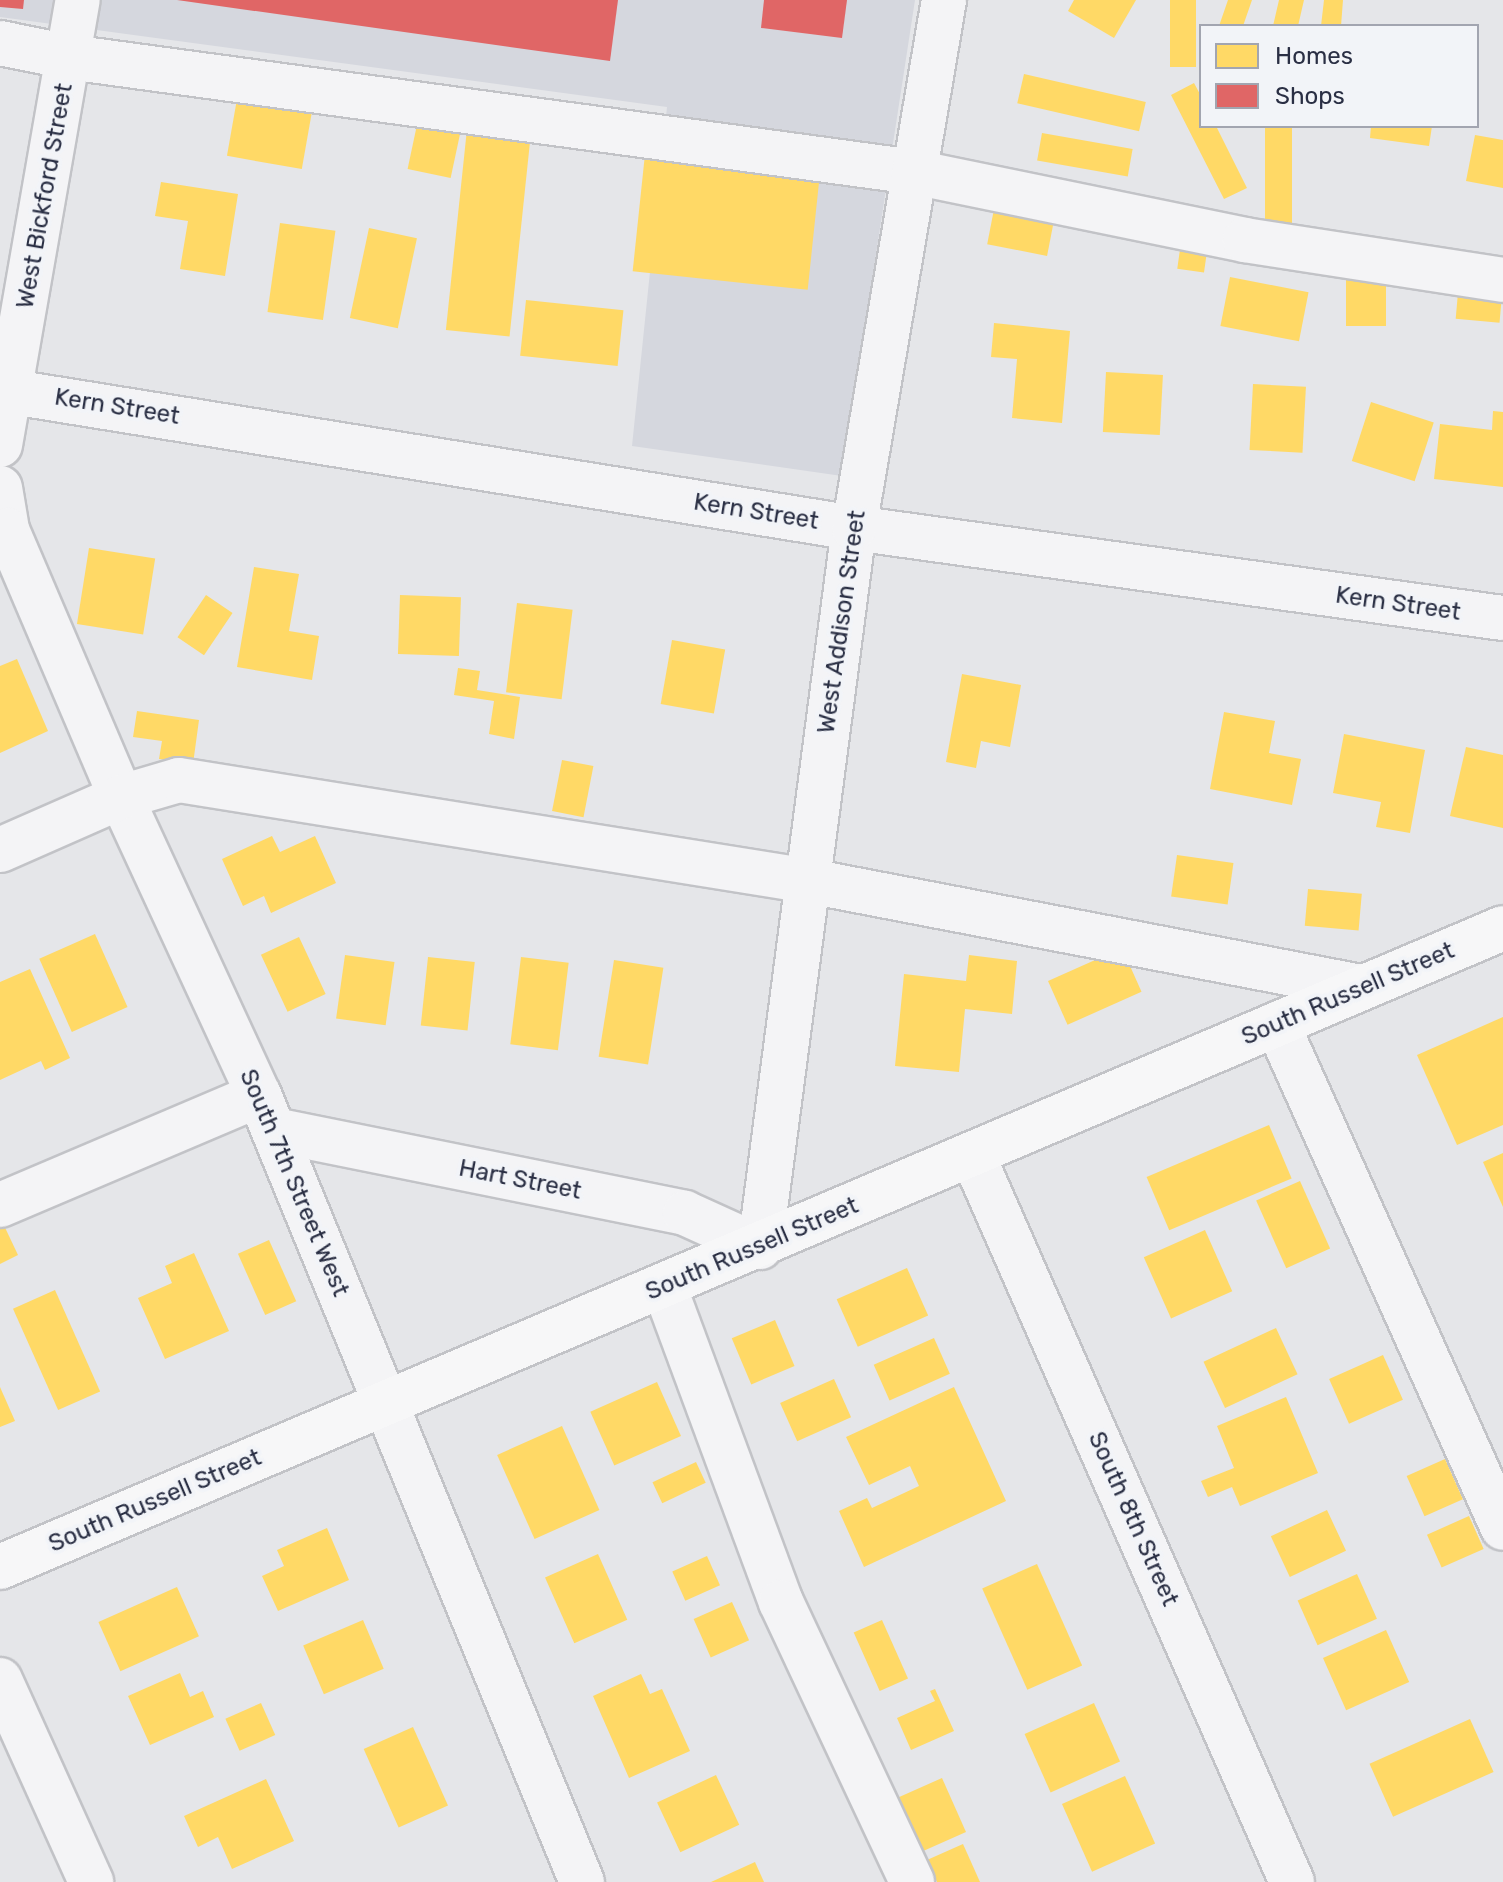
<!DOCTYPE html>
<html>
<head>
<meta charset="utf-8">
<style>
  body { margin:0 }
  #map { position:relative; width:1503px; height:1882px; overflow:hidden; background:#e5e6e9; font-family:Rubik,sans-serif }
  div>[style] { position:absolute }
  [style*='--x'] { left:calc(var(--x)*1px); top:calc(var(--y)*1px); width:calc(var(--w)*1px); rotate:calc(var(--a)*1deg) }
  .built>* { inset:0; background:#d5d7de }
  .homes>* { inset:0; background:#ffd966; transform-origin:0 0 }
  .shops>* { inset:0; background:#e06666 }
  .roads { filter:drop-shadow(2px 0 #c2c3c7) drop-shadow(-2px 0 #c2c3c7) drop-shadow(0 2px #c2c3c7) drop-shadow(0 -2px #c2c3c7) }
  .minor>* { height:44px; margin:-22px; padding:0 22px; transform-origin:22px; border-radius:22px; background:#f4f4f6 }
  .major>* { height:44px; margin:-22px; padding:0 22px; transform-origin:22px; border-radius:22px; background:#f7f7f8 }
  span { translate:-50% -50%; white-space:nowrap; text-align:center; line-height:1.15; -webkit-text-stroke:8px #f2f4f8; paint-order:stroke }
  .street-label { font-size:24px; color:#2a2f44 }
  .legend { position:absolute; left:1199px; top:24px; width:280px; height:104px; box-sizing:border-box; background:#f2f4f8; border:2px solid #a2a5b0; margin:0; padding:10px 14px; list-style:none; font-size:24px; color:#2a2f44 }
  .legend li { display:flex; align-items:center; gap:16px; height:40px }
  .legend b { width:40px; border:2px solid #a2a5b0 }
</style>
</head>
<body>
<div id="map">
  <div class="built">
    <i style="clip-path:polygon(0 0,915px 0,842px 476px,632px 446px,667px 107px,0 17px)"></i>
  </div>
  <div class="homes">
    <i style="clip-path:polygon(1074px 0,1136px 0,1114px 38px,1068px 11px)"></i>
    <i style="left:1170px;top:0;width:26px;height:67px"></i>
    <i style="clip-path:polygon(1228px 0,1252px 0,1243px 26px,1219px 26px)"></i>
    <i style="clip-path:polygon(1279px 0,1304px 0,1298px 26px,1273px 26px)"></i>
    <i style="clip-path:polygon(1324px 0,1343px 0,1341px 26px,1321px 26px)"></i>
    <i style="left:1024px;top:74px;width:125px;height:30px;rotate:13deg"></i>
    <i style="left:240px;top:82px;width:76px;height:75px;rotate:10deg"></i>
    <i style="clip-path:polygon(1194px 83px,1201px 96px,1201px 126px,1216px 126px,1247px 188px,1224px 199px,1171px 95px)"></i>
    <i style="left:418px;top:120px;width:44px;height:50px;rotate:12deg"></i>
    <i style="left:1265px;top:126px;width:27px;height:100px"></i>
    <i style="clip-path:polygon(1371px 126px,1432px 126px,1429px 146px,1370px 138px)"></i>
    <i style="left:467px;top:129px;width:64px;height:202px;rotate:6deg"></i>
    <i style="left:1042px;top:133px;width:92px;height:28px;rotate:10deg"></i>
    <i style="clip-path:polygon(1475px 135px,1503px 140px,1503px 188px,1466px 181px)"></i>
    <i style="left:645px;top:154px;width:176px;height:118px;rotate:6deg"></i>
    <i style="clip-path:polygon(161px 182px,238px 194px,225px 276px,180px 269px,188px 221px,155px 216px)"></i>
    <i style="left:995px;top:204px;width:61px;height:41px;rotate:11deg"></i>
    <i style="left:280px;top:223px;width:56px;height:90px;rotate:8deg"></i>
    <i style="left:369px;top:228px;width:49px;height:92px;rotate:12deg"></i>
    <i style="left:1182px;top:235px;width:27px;height:34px;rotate:8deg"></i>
    <i style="left:1230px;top:277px;width:80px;height:50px;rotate:11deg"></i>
    <i style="left:1346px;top:278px;width:40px;height:48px"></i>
    <i style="left:1459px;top:281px;width:44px;height:38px;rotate:5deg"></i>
    <i style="left:526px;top:300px;width:98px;height:56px;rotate:6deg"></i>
    <i style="clip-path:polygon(994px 323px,1070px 331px,1062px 423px,1012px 418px,1017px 359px,991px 357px)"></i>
    <i style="left:1106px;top:372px;width:57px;height:60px;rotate:3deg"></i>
    <i style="left:1253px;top:384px;width:53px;height:66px;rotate:3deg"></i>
    <i style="left:1371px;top:402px;width:66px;height:62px;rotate:18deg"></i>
    <i style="clip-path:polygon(1493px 411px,1503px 412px,1503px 487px,1434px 479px,1440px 424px,1492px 430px)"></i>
    <i style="left:89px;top:548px;width:67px;height:77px;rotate:9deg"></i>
    <i style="clip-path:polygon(254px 567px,299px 574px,289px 631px,319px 636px,312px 680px,237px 667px)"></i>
    <i style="left:206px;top:595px;width:32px;height:51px;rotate:34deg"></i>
    <i style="left:400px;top:595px;width:61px;height:59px;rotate:2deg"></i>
    <i style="left:517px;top:603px;width:56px;height:90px;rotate:7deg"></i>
    <i style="left:672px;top:640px;width:54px;height:65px;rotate:10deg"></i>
    <i style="clip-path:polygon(17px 659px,48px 731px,0 753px,0 666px)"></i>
    <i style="clip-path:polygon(458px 668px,480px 671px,477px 690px,520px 697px,514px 739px,489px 734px,494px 701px,454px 695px)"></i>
    <i style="clip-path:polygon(962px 674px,1021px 685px,1010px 747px,981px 741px,976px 768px,946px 762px)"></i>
    <i style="clip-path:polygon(137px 711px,199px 720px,193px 764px,159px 759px,162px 741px,133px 737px)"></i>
    <i style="clip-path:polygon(1224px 712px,1275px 721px,1269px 753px,1301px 759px,1292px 805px,1210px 789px)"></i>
    <i style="clip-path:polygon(1344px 734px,1425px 750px,1410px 833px,1376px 827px,1381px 802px,1333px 793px)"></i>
    <i style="clip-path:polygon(1466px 747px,1503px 755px,1503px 828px,1450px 816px)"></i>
    <i style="left:562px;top:760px;width:32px;height:52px;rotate:11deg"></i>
    <i style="clip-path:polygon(272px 836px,280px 852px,315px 836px,336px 883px,271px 913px,264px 896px,243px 906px,222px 859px)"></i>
    <i style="left:1177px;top:855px;width:57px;height:42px;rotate:8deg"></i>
    <i style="left:1308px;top:889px;width:54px;height:37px;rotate:5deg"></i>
    <i style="left:95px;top:934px;width:80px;height:61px;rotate:66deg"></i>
    <i style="left:299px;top:937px;width:63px;height:42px;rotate:65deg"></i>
    <i style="left:1122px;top:948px;width:48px;height:81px;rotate:66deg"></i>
    <i style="left:345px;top:955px;width:50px;height:64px;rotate:8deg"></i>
    <i style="clip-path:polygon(969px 955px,1017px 961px,1012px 1014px,965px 1009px,959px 1072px,895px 1066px,904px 974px,966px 981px)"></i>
    <i style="left:428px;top:957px;width:47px;height:69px;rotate:6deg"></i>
    <i style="left:521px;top:957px;width:48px;height:88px;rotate:7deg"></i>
    <i style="left:614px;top:960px;width:50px;height:98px;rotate:9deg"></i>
    <i style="clip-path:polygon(30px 969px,70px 1058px,45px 1070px,41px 1061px,0 1080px,0 982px)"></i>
    <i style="clip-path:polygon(1503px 1017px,1503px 1125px,1457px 1145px,1417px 1055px)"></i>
    <i style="left:1269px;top:1125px;width:58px;height:133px;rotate:67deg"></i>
    <i style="clip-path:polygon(1503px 1153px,1503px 1207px,1483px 1162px)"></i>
    <i style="left:1300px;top:1181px;width:74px;height:48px;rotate:66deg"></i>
    <i style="clip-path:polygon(0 1217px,18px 1255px,0 1264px)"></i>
    <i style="left:1205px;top:1230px;width:67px;height:67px;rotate:66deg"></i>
    <i style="left:269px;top:1240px;width:67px;height:34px;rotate:66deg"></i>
    <i style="clip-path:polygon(194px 1253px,229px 1331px,165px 1359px,138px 1298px,172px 1283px,165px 1266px)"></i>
    <i style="left:907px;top:1268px;width:52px;height:77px;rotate:66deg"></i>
    <i style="left:55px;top:1290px;width:111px;height:46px;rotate:66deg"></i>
    <i style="left:775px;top:1320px;width:50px;height:47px;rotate:67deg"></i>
    <i style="left:1276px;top:1328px;width:51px;height:80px;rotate:65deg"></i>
    <i style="left:934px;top:1338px;width:39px;height:66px;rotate:66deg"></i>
    <i style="left:1383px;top:1355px;width:49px;height:59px;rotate:66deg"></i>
    <i style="left:834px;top:1379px;width:42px;height:59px;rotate:66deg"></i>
    <i style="left:657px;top:1382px;width:59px;height:73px;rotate:66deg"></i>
    <i style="clip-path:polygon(0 1387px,15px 1421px,0 1427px)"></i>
    <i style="clip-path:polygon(954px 1387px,1006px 1501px,864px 1567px,839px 1511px,867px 1498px,872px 1508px,919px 1486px,910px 1466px,869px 1485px,846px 1437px)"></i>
    <i style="clip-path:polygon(1286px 1397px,1318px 1473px,1240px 1506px,1232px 1487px,1208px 1497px,1201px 1481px,1234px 1468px,1217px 1426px)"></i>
    <i style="left:562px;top:1426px;width:92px;height:71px;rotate:66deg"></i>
    <i style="left:1445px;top:1459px;width:44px;height:42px;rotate:66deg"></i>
    <i style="left:696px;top:1462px;width:23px;height:48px;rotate:65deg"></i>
    <i style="left:1327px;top:1510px;width:45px;height:62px;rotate:65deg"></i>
    <i style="left:1469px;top:1516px;width:36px;height:46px;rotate:66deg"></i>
    <i style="clip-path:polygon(327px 1528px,349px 1580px,278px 1611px,262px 1576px,284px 1566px,277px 1550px)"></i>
    <i style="left:598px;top:1554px;width:72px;height:58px;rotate:66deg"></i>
    <i style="left:707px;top:1556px;width:32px;height:38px;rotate:66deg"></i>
    <i style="left:1037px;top:1564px;width:111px;height:60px;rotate:66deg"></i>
    <i style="left:1357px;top:1574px;width:49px;height:65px;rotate:66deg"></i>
    <i style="left:177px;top:1587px;width:54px;height:86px;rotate:66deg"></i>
    <i style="left:732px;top:1602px;width:42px;height:42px;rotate:66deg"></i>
    <i style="left:363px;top:1620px;width:53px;height:65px;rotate:67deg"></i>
    <i style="left:882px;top:1620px;width:64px;height:31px;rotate:66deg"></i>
    <i style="left:1386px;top:1630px;width:57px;height:69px;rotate:66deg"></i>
    <i style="clip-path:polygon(180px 1673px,190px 1697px,203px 1691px,214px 1717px,150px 1745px,128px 1696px)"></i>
    <i style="clip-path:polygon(641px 1674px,650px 1694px,662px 1689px,690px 1751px,629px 1778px,593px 1696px)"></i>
    <i style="clip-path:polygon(935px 1689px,954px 1731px,911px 1750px,897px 1718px,935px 1701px,930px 1691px)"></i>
    <i style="left:261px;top:1703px;width:35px;height:39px;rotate:66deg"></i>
    <i style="left:1094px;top:1703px;width:64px;height:76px;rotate:66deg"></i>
    <i style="left:1470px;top:1719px;width:58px;height:110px;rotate:66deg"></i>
    <i style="left:413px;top:1727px;width:86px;height:54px;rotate:66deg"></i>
    <i style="left:716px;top:1775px;width:55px;height:65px;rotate:65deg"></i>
    <i style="left:1125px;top:1776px;width:74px;height:69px;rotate:66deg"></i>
    <i style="left:942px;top:1778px;width:59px;height:48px;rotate:66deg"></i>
    <i style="clip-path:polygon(266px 1779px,294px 1841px,232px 1869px,218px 1837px,198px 1847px,184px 1816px)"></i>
    <i style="clip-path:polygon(963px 1844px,980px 1882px,937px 1882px,927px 1860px)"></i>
    <i style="clip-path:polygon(755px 1862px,764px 1882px,711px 1882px)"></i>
  </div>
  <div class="shops">
    <i style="clip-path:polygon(0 0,24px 0,23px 9px,0 7px)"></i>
    <i style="clip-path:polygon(177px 0,618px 0,610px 61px)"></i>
    <i style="clip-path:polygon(764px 0,847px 0,842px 38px,761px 28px)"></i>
  </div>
  <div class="roads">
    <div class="minor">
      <i style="--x:0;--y:43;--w:70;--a:11.5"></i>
      <i style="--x:69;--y:57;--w:853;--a:7.75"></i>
      <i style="--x:914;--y:172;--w:338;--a:11.6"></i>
      <i style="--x:1245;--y:240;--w:261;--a:8.8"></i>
      <i style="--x:0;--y:390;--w:865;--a:9.18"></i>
      <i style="--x:854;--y:528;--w:655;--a:7.9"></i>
      <i style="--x:0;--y:445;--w:452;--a:-80.1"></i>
      <i style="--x:0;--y:488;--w:43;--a:80.5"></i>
      <i style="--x:7;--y:530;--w:290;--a:66.9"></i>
      <i style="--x:121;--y:797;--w:328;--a:65.2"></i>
      <i style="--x:259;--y:1095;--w:851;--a:67.69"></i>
      <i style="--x:0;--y:850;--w:132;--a:-23.7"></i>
      <i style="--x:121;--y:797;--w:60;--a:-16.3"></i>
      <i style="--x:179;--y:780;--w:638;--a:9.11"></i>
      <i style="--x:809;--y:881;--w:562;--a:10.87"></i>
      <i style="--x:1277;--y:1024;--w:552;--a:65.85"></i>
      <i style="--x:274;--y:1130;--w:419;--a:11.4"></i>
      <i style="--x:685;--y:1213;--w:82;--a:24.4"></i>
      <i style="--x:760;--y:1247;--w:725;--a:-82.55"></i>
      <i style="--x:854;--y:528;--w:536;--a:-80.33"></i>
      <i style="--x:973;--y:1156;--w:793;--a:66.28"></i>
      <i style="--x:0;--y:1205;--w:281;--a:-23"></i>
      <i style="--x:664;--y:1286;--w:337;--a:69.7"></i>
      <i style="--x:781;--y:1602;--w:309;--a:64.9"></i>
      <i style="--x:0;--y:1680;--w:222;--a:65.7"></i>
    </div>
    <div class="major">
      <i style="--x:0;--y:1567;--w:1633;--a:-23.03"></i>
    </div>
  </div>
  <div class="street-label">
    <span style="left:45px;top:196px;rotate:-80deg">West Bickford Street</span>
    <span style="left:117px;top:407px;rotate:9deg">Kern Street</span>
    <span style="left:756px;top:512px;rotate:9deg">Kern Street</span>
    <span style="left:1398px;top:604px;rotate:8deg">Kern Street</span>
    <span style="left:842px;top:622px;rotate:-82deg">West Addison Street</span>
    <span style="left:1348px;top:994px;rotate:-23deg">South Russell Street</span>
    <span style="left:520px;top:1180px;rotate:11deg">Hart Street</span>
    <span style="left:294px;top:1183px;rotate:67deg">South 7th Street West</span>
    <span style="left:752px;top:1249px;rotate:-23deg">South Russell Street</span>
    <span style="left:155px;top:1501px;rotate:-23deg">South Russell Street</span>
    <span style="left:1133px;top:1519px;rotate:66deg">South 8th Street</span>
  </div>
  <ul class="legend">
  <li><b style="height:22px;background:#ffd966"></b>Homes</li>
  <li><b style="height:22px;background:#e06666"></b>Shops</li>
  </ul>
</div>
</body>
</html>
